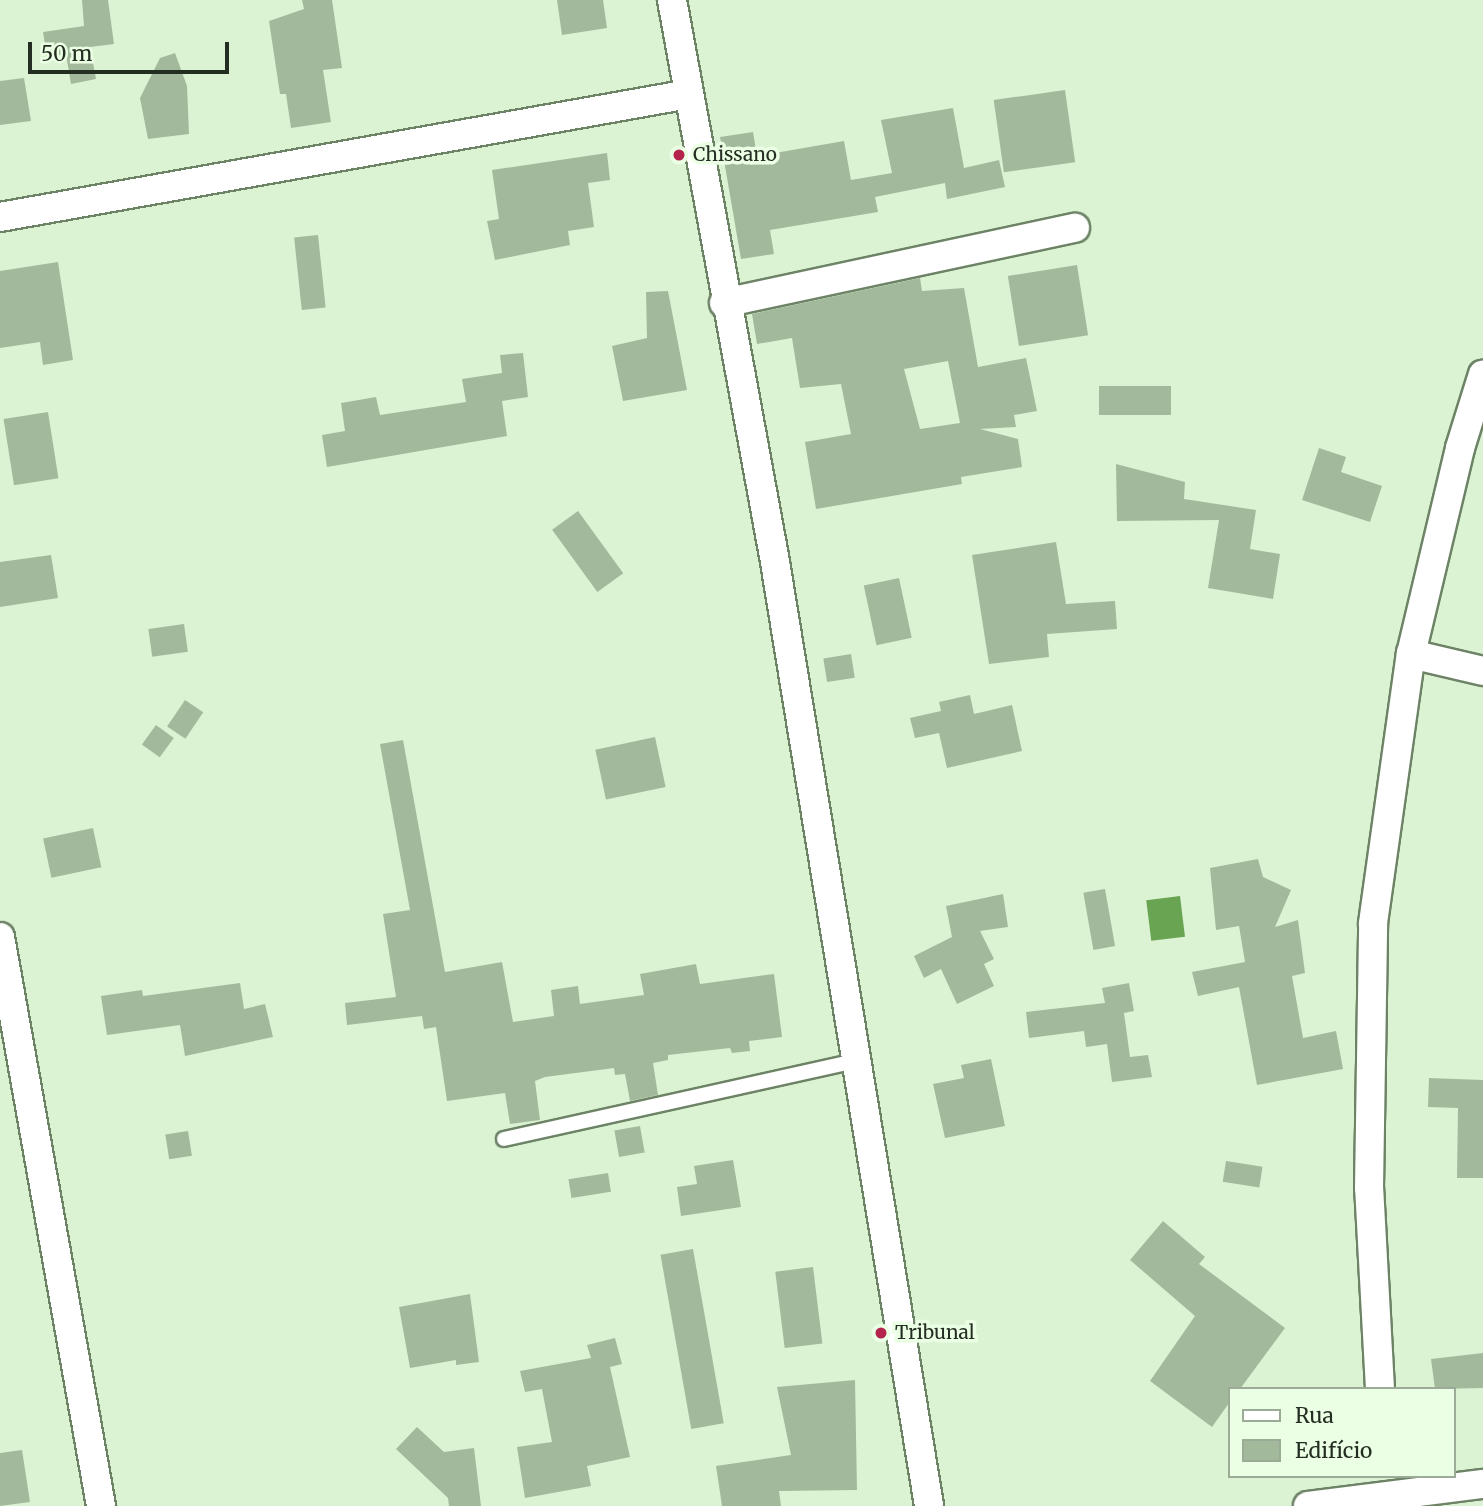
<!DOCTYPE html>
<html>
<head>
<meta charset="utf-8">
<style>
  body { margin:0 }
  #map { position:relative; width:1483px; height:1506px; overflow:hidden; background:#dbf3d3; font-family:Merriweather,serif }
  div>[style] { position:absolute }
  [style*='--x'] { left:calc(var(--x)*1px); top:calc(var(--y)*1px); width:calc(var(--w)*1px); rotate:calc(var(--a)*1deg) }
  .water>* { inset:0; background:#69a453; transform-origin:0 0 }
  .building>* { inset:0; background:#a3b99b; transform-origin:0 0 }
  .roads { filter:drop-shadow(2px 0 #6d8366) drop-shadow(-2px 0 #6d8366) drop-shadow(0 2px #6d8366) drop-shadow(0 -2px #6d8366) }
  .service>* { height:14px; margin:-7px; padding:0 7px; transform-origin:7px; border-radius:7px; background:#fff }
  .minor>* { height:28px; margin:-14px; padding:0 14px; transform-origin:14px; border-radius:14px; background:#fff }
  .dots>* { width:19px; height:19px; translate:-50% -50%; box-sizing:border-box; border:4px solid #ebffe5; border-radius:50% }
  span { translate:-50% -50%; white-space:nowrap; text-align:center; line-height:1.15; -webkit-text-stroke:7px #ebffe5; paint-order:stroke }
  .poi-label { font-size:19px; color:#242d21 }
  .left { translate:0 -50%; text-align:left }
  .legend { position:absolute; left:1228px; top:1387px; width:228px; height:91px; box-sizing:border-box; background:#ebffe5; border:2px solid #9bab97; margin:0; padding:9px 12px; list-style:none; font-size:21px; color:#242d21 }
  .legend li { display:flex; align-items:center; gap:14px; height:35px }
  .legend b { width:35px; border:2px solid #9bab97 }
  .scale { position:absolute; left:28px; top:42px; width:201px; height:32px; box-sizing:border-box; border:4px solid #242d21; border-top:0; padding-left:9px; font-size:21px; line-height:24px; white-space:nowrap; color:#242d21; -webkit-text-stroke:5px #ebffe5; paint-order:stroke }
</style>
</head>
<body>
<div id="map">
  <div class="water">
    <i style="left:1180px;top:896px;width:41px;height:34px;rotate:83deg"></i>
  </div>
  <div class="building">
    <i style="clip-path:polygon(82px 0,108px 0,114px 44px,90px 47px,96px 79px,71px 84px,66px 54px,47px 57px,43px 32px,84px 26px)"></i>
    <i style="clip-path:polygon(302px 0,332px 0,342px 68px,323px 70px,331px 122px,291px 128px,286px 94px,280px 94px,269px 21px,304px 9px)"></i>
    <i style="clip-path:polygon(557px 0,603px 0,607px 28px,562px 35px)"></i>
    <i style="clip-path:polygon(175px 53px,187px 86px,189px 134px,148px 139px,140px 98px,160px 58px)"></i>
    <i style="clip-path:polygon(24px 78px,31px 121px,0 125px,0 81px)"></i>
    <i style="left:1065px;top:90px;width:73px;height:72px;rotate:82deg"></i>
    <i style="clip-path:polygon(953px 108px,964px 168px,999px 160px,1005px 187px,947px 199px,945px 183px,875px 197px,878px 212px,770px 230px,774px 254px,741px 259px,720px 137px,753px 132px,757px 156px,844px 141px,851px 180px,892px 173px,881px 120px)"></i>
    <i style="clip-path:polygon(607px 153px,610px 180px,588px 183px,594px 227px,568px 231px,570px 245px,495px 260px,487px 221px,499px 219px,492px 170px)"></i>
    <i style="left:318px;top:235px;width:73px;height:24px;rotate:84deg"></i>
    <i style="clip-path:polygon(58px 262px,73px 360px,43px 365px,40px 342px,0 348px,0 271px)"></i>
    <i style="left:1077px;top:265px;width:71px;height:70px;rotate:81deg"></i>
    <i style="clip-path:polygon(evenodd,920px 278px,922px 291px,964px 288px,978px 367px,1026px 358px,1037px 411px,1014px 415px,1016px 427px,980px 429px,1018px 439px,1022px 467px,961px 477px,962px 484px,816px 509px,805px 442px,851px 434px,841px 384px,800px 388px,792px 338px,757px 344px,752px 314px,920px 278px,948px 361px,960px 423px,920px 429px,904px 369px,948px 361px)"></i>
    <i style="clip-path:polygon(668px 291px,687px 390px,623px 401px,612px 346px,647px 338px,646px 292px)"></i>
    <i style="clip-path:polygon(523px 353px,528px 397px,502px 401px,507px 436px,327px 467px,322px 435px,345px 431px,341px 403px,376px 397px,380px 415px,466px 402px,462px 379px,502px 373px,500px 355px)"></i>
    <i style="left:1099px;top:386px;width:72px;height:29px"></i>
    <i style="left:48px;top:412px;width:67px;height:45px;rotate:81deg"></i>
    <i style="clip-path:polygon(1319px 448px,1346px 457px,1341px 472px,1382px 486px,1370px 522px,1302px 500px)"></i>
    <i style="clip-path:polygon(1116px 464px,1185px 482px,1184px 499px,1256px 510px,1250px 549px,1280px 554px,1273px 599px,1208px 588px,1219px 520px,1117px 521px)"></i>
    <i style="left:578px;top:511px;width:77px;height:32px;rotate:54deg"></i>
    <i style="clip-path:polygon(1056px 542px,1066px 604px,1115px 601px,1117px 629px,1047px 634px,1049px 657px,989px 664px,972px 555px)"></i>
    <i style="clip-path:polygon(51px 555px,58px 598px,0 607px,0 562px)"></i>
    <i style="left:899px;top:578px;width:61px;height:36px;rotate:78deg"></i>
    <i style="left:184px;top:624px;width:28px;height:36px;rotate:82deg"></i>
    <i style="left:851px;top:654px;width:24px;height:28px;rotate:81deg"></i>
    <i style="clip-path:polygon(970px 695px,974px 714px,1012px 705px,1022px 751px,947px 768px,939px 733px,915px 738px,910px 718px,941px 711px,939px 702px)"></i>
    <i style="left:185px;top:700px;width:22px;height:32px;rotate:34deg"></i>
    <i style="left:156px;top:725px;width:22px;height:24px;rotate:36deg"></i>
    <i style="left:655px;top:737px;width:51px;height:61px;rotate:78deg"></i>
    <i style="clip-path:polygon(403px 740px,445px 972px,502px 962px,513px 1022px,554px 1016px,551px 990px,578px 986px,580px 1004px,644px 995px,640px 974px,696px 964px,700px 984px,774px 974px,782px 1037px,749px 1041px,750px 1051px,732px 1053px,730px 1048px,668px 1055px,668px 1060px,653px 1063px,658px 1095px,630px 1101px,625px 1074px,615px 1075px,614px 1068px,545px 1077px,535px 1081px,540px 1120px,510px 1124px,505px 1093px,447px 1101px,436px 1027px,424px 1029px,422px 1016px,347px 1025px,345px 1003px,396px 997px,383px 914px,410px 910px,380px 744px)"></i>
    <i style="left:93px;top:828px;width:40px;height:51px;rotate:78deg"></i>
    <i style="clip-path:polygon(1258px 859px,1263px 877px,1291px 890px,1275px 927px,1298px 920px,1305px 973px,1292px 976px,1303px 1038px,1336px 1031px,1343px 1069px,1257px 1085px,1239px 987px,1198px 996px,1192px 972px,1245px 962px,1239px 926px,1216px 930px,1210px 868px)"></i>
    <i style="left:1105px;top:889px;width:58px;height:22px;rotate:80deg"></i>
    <i style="clip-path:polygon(1003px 894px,1008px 927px,980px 931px,994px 959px,984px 964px,994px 986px,957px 1004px,941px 969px,924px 978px,914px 956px,952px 937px,946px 906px)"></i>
    <i style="clip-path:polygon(240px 983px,244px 1009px,265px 1004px,273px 1037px,185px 1056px,180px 1025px,107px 1035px,101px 996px,142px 990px,143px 996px)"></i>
    <i style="clip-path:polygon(1129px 983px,1134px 1011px,1124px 1013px,1130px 1057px,1148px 1055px,1152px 1077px,1112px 1082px,1107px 1044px,1086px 1047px,1084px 1031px,1029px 1038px,1026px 1012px,1105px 1003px,1102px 988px)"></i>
    <i style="clip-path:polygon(991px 1059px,1005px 1126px,945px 1138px,933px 1084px,964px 1078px,961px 1065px)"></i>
    <i style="clip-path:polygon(1429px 1078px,1483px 1080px,1483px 1178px,1457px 1178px,1458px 1108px,1428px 1107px)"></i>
    <i style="left:640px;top:1126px;width:27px;height:26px;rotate:80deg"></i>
    <i style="left:188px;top:1131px;width:25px;height:23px;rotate:81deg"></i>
    <i style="clip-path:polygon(733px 1160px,741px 1207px,681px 1216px,677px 1187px,697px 1184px,694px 1166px)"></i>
    <i style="left:1226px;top:1161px;width:37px;height:21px;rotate:9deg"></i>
    <i style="left:608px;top:1173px;width:19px;height:40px;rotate:81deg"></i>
    <i style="clip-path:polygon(1163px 1221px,1205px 1257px,1199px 1264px,1285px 1328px,1240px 1389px,1229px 1389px,1229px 1403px,1212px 1427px,1150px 1381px,1195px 1316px,1130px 1260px)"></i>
    <i style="left:693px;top:1249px;width:177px;height:33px;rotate:80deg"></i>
    <i style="left:813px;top:1267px;width:77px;height:38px;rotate:83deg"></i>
    <i style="clip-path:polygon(470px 1294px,479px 1362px,456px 1365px,456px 1360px,410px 1368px,399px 1307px)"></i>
    <i style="clip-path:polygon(615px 1338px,622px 1364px,610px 1367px,630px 1457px,587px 1466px,591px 1486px,525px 1498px,517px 1447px,552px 1442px,542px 1389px,525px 1392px,520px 1371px,591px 1358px,587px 1345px)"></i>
    <i style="clip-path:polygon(1483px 1353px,1483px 1388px,1435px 1389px,1431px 1359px)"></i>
    <i style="clip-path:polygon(855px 1380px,857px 1490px,779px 1491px,781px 1506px,722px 1506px,716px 1466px,791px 1455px,777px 1387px)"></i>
    <i style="clip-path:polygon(417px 1427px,444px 1452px,474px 1448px,481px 1506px,449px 1506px,448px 1498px,396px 1449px)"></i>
    <i style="clip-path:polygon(22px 1450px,30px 1502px,0 1506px,0 1453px)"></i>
  </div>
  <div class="roads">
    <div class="service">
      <i style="--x:504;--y:1139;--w:364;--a:-12.5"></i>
    </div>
    <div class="minor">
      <i style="--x:672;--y:0;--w:571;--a:79.61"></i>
      <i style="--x:775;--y:562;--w:956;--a:80.73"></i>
      <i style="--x:0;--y:217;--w:700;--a:-10.12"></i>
      <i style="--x:724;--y:303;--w:359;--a:-12.1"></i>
      <i style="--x:1411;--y:654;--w:74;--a:13.3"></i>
      <i style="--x:0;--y:937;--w:578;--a:79.93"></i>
      <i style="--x:1380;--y:1389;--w:201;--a:-93.1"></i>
      <i style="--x:1369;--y:1188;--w:265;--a:-89.1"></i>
      <i style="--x:1373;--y:923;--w:272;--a:-82"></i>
      <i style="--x:1411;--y:654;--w:212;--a:-76.6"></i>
      <i style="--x:1460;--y:448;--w:77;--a:-72.7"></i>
      <i style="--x:1308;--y:1506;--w:176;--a:-7.2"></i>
    </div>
  </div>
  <div class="dots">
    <i style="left:679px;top:155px;background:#b5244d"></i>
    <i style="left:881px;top:1333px;background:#b5244d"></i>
  </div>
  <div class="poi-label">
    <span class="left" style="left:693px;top:155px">Chissano</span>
    <span class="left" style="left:895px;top:1333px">Tribunal</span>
  </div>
  <ul class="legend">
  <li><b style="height:9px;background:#fff"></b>Rua</li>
  <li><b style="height:19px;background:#a3b99b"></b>Edifício</li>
  </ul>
  <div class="scale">50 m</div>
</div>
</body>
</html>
